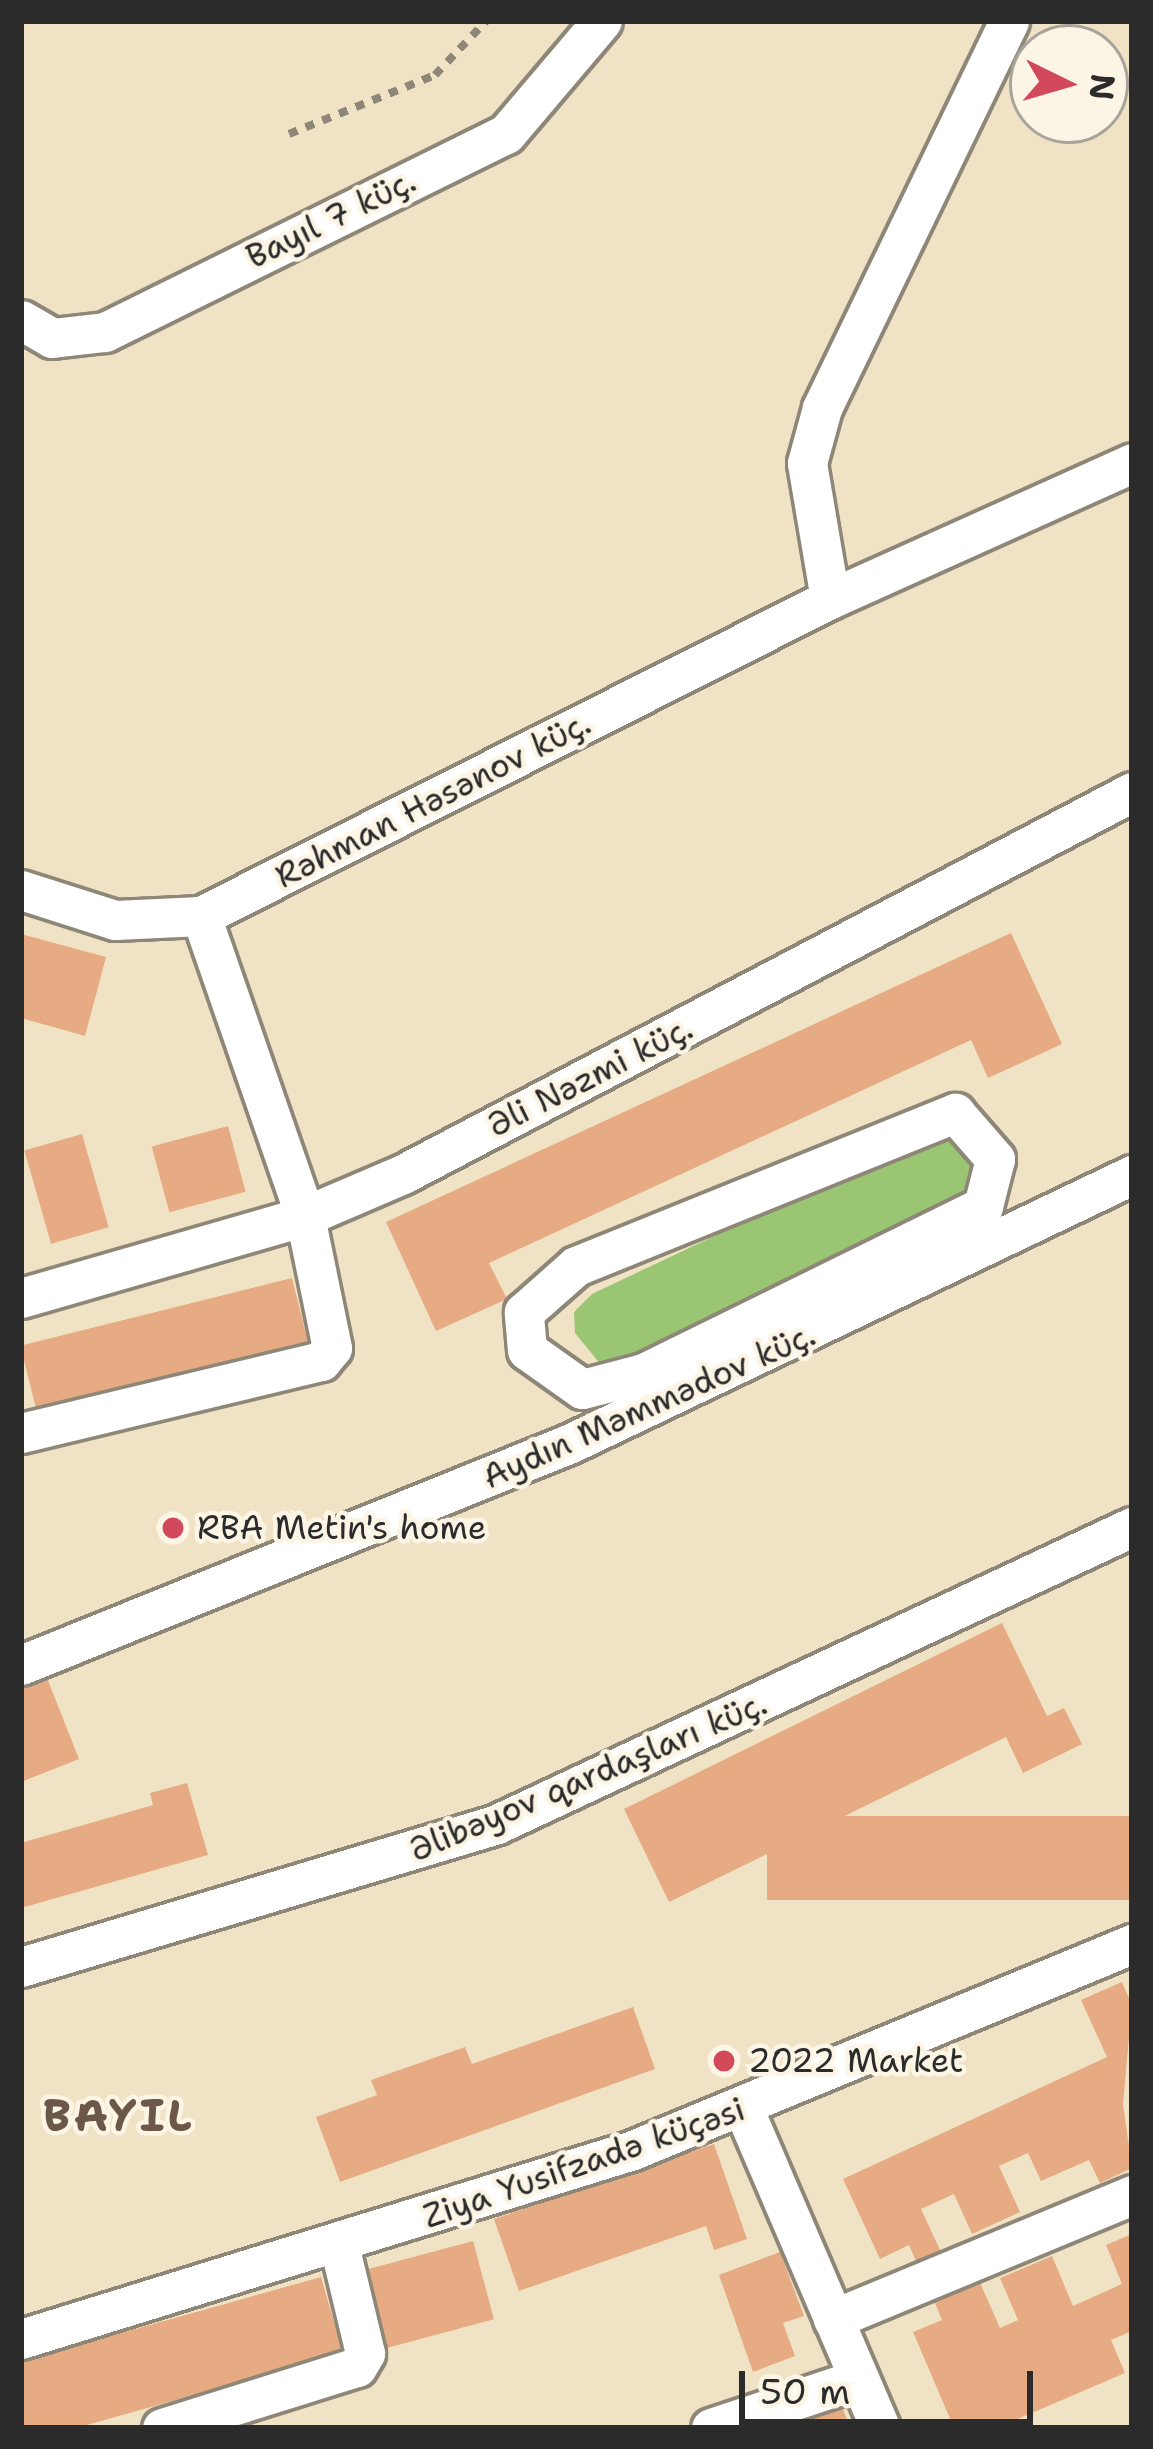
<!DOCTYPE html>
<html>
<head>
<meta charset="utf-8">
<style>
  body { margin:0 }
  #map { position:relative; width:1153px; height:2449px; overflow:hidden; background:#f0e3c5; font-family:"Shantell Sans",sans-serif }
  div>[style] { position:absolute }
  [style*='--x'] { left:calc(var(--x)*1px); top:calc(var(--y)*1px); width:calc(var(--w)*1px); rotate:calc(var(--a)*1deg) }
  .green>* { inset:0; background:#9ac673 }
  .building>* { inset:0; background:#e6ab82; transform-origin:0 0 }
  .path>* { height:8px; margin-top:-4px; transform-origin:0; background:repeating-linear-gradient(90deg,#8e8778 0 9px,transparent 0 18px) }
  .roads { filter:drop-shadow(3px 0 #8e8778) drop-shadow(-3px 0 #8e8778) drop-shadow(0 3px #8e8778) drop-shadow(0 -3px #8e8778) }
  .minor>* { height:39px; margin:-19.5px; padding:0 19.5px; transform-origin:19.5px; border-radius:19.5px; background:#fff }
  .dots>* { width:33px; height:33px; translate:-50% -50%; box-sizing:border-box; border:6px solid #fcf5e5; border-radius:50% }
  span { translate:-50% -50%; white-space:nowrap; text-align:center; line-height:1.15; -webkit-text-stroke:9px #fcf5e5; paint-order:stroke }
  .street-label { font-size:33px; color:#2b2b2b }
  .poi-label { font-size:33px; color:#2b2b2b }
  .left { translate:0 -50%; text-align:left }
  .district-label { font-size:45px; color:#6c5849; font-weight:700; letter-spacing:3px }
  .frame { position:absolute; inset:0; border:24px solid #2b2b2b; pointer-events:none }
  .north { position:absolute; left:1009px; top:24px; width:120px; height:120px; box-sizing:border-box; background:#fcf5e5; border:3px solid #a8a49b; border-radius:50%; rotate:95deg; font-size:33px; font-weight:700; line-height:48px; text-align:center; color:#2b2b2b }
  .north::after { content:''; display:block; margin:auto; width:42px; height:54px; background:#d1495b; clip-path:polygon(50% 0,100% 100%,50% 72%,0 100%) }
  .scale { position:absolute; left:739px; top:2371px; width:294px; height:54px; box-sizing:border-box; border:6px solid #2b2b2b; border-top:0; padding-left:15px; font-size:36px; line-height:42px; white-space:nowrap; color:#2b2b2b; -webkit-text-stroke:9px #fcf5e5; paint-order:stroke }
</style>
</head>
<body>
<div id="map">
  <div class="green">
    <i style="clip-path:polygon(944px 1127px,976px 1133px,977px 1196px,626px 1362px,602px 1366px,575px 1333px,574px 1312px,592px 1294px)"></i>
  </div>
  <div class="building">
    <i style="clip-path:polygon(1011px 933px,1062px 1044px,988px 1078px,971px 1040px,489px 1263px,507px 1299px,436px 1331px,386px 1222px)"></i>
    <i style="clip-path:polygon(21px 934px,106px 957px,85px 1036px,21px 1018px)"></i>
    <i style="left:228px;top:1126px;width:68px;height:79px;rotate:75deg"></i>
    <i style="left:82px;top:1134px;width:97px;height:60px;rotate:74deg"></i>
    <i style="left:292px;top:1278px;width:67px;height:280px;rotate:76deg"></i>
    <i style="clip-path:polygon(1002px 1623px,1047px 1716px,1064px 1708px,1082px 1744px,1023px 1773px,1006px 1737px,669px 1902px,624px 1809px)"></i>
    <i style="clip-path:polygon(47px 1678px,79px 1759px,21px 1782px,21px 1689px)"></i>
    <i style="clip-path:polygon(187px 1783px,208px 1855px,21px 1908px,21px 1843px,153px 1805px,150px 1793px)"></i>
    <i style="left:1132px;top:1816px;width:84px;height:365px;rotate:90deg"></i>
    <i style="clip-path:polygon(1122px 1982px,1132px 2005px,1123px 2104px,1132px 2168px,1100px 2183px,1089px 2160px,1041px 2181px,1028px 2153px,999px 2166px,1020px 2212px,972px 2234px,954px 2194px,921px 2209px,941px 2252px,917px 2263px,909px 2245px,880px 2259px,843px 2179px,1107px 2057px,1081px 2000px)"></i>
    <i style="clip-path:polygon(633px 2007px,655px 2069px,340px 2182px,316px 2117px,377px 2095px,371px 2080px,465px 2047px,472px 2064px)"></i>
    <i style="clip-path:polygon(714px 2144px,747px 2239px,714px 2250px,706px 2226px,519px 2291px,494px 2219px)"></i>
    <i style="clip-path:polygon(1132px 2234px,1132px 2331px,1111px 2340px,1125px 2373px,997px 2428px,954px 2428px,913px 2332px,942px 2320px,933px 2298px,978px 2278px,1000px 2328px,1018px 2320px,1000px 2278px,1052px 2256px,1073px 2306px,1122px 2284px,1106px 2245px)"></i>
    <i style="left:473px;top:2241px;width:81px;height:114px;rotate:75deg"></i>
    <i style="clip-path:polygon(780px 2252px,804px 2316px,783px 2323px,795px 2356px,753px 2372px,719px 2275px)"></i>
    <i style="clip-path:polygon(321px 2277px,343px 2353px,76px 2428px,21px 2428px,21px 2361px)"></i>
    <i style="clip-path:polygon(839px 2398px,850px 2428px,764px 2428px)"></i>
  </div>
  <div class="path">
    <i style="--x:289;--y:134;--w:157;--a:-22"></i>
    <i style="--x:435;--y:75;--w:74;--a:-46.6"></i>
  </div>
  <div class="roads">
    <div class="minor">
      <i style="--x:21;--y:320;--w:36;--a:30"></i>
      <i style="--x:52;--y:338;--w:53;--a:-6.5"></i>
      <i style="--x:105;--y:332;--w:447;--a:-26.3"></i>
      <i style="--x:506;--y:134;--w:148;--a:-49.7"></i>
      <i style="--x:830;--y:599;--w:138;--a:-99.6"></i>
      <i style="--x:807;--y:463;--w:57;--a:-74.7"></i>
      <i style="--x:822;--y:408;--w:430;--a:-64.2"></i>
      <i style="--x:21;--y:890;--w:99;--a:17.7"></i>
      <i style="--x:115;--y:920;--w:86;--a:-2.7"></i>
      <i style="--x:201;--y:916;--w:704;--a:-26.75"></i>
      <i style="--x:830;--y:599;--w:331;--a:-24.2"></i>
      <i style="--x:955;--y:1113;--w:61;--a:49"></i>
      <i style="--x:995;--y:1159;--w:49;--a:104.3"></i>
      <i style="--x:983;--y:1206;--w:378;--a:153.8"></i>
      <i style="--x:644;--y:1373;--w:64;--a:165.5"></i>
      <i style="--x:582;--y:1389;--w:67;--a:-144.7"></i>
      <i style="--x:527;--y:1350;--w:38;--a:-95"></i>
      <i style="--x:524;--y:1312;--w:69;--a:-41.5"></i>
      <i style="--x:576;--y:1266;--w:409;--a:-22"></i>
      <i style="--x:21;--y:1298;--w:296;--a:-16.1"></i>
      <i style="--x:305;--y:1216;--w:107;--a:-23.2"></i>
      <i style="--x:403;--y:1174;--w:823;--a:-27.65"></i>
      <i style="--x:21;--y:1433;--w:309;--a:-13.5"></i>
      <i style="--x:321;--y:1361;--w:17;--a:-50"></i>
      <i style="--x:332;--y:1348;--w:135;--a:-101.6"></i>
      <i style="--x:305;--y:1216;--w:318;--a:-109.1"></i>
      <i style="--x:21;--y:1665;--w:593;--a:-21.98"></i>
      <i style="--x:571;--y:1443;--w:622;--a:-25.53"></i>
      <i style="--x:21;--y:1967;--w:497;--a:-16.7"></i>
      <i style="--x:497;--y:1824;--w:701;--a:-25.07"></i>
      <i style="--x:744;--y:2110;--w:346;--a:66.8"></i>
      <i style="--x:833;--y:2319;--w:324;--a:-22.5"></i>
      <i style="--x:21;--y:2339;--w:641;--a:-17.16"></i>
      <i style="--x:633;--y:2150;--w:540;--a:-22.43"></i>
      <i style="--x:162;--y:2428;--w:204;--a:-17.4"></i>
      <i style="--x:357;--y:2367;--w:16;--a:-60"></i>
      <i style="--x:365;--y:2353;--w:111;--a:-103.5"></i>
      <i style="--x:711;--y:2428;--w:155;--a:-18.4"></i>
    </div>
  </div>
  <div class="dots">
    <i style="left:173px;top:1528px;background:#d1495b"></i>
    <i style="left:724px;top:2061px;background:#d1495b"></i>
  </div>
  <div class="street-label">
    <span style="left:331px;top:219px;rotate:-26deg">Bayıl 7 küç.</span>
    <span style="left:433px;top:800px;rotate:-27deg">Rəhman Həsənov küç.</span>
    <span style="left:590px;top:1077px;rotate:-27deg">Əli Nəzmi küç.</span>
    <span style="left:649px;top:1406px;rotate:-24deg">Aydın Məmmədov küç.</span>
    <span style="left:588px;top:1777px;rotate:-23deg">Əlibəyov qardaşları küç.</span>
    <span style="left:584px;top:2163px;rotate:-19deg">Ziya Yusifzadə küçəsi</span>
  </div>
  <div class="poi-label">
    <span class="left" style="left:197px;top:1528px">RBA Metin's home</span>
    <span class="left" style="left:748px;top:2061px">2022 Market</span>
  </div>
  <div class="district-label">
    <span style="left:119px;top:2116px">BAYIL</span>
  </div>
  <div class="frame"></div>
  <div class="north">N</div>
  <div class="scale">50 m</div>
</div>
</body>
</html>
